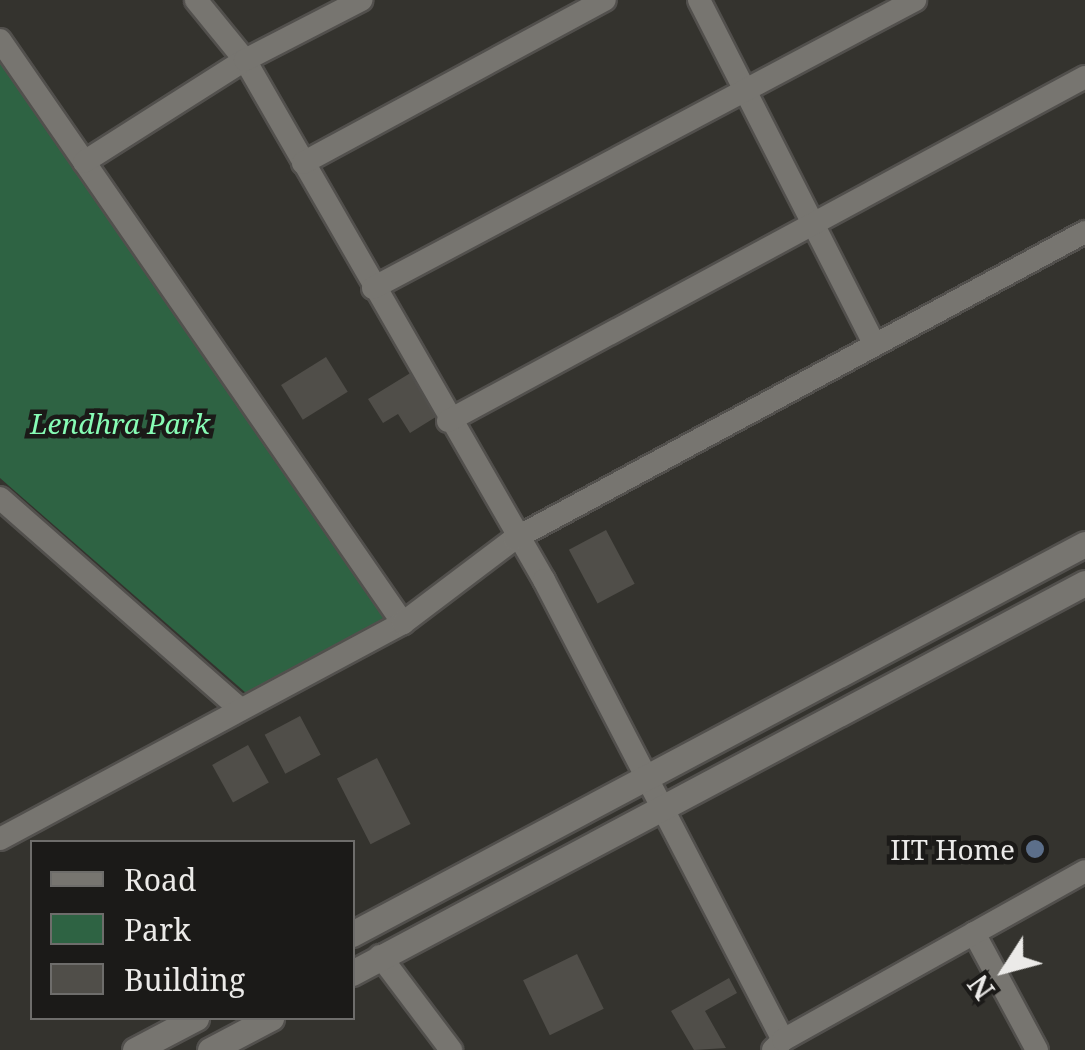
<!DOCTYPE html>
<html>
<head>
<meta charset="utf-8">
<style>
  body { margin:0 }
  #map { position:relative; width:1085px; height:1050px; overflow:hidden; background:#34332e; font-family:"Noto Serif",serif }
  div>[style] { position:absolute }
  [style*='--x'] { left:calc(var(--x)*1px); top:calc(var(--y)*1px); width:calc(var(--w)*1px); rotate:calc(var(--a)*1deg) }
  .green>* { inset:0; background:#2e6343 }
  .building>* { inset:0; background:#504e49; transform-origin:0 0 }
  .roads { filter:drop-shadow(2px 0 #52504d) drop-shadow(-2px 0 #52504d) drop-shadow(0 2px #52504d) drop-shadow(0 -2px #52504d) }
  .street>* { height:22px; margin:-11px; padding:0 11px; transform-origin:11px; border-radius:11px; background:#777570 }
  .secondary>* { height:25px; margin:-12.5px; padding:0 12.5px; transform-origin:12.5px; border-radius:12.5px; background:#777570 }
  .dots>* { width:28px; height:28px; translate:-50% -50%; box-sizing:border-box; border:5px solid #1b1a18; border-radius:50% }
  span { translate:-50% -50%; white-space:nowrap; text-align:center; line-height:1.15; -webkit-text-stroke:9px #1b1a18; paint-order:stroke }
  .park-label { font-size:28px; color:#87fcb5; font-style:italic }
  .poi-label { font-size:28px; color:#ebeae8 }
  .right { translate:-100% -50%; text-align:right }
  .legend { position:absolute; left:30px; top:840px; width:325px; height:180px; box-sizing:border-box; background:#1b1a18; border:2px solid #6e6d6b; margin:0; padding:12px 18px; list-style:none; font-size:30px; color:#ebeae8 }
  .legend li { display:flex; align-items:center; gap:20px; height:50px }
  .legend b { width:50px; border:2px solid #6e6d6b }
  .north { position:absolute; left:955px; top:920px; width:100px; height:100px; -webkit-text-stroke:8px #1b1a18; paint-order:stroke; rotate:234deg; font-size:28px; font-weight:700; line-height:40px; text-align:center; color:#ebeae8 }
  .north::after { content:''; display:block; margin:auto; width:35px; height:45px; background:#ebeae8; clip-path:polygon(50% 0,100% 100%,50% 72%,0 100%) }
</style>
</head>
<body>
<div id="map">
  <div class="green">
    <i style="clip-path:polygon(0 40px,403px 623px,254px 700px,0 478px)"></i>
  </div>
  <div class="building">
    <i style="left:326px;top:357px;width:41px;height:53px;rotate:58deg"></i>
    <i style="clip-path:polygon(412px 372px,439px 415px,410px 433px,398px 414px,383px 423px,368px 399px)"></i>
    <i style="left:606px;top:530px;width:61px;height:42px;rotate:62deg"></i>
    <i style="left:300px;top:716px;width:44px;height:40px;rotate:62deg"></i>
    <i style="left:248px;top:745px;width:43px;height:41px;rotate:61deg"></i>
    <i style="left:377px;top:758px;width:74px;height:45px;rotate:63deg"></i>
    <i style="left:577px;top:954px;width:61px;height:60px;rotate:64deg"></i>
    <i style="clip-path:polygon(729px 978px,737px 993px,705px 1011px,726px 1048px,694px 1050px,671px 1011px)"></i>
  </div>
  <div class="roads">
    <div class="street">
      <i style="--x:196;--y:0;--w:77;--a:50.8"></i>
      <i style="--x:245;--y:60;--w:600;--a:60.1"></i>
      <i style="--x:544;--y:580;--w:518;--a:62.55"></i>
      <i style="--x:783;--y:1040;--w:14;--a:135"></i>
      <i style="--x:699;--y:0;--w:387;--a:63"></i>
      <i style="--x:0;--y:40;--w:709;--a:55.35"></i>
      <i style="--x:84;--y:162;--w:191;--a:-32.4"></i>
      <i style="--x:245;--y:60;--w:131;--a:-27.3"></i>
      <i style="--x:303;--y:163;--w:343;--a:-28.4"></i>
      <i style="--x:373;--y:288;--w:614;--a:-27.98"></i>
      <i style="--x:448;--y:421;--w:724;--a:-28.37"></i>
      <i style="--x:0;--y:498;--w:318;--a:41.3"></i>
      <i style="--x:0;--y:839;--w:457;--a:-28.2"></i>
      <i style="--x:403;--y:623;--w:139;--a:-37.1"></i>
      <i style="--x:514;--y:539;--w:648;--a:-28.26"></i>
      <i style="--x:974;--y:933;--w:133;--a:61.7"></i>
      <i style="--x:380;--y:956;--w:118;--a:52.9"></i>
      <i style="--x:783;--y:1040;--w:346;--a:-29.2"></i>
    </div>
    <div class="secondary">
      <i style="--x:352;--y:934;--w:830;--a:-28.02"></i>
      <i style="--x:352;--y:973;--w:830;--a:-28.02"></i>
      <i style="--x:135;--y:1050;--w:69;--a:-27.7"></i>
      <i style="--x:210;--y:1050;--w:69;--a:-27.7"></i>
    </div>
  </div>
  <div class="dots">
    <i style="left:1035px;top:849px;background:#5c6f8a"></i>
  </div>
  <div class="park-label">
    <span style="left:120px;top:423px">Lendhra Park</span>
  </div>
  <div class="poi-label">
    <span class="right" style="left:1015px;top:849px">IIT Home</span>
  </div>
  <ul class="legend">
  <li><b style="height:12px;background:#777570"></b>Road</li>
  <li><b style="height:28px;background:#2e6343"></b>Park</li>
  <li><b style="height:28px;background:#504e49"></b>Building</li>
  </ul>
  <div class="north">N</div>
</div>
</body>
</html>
